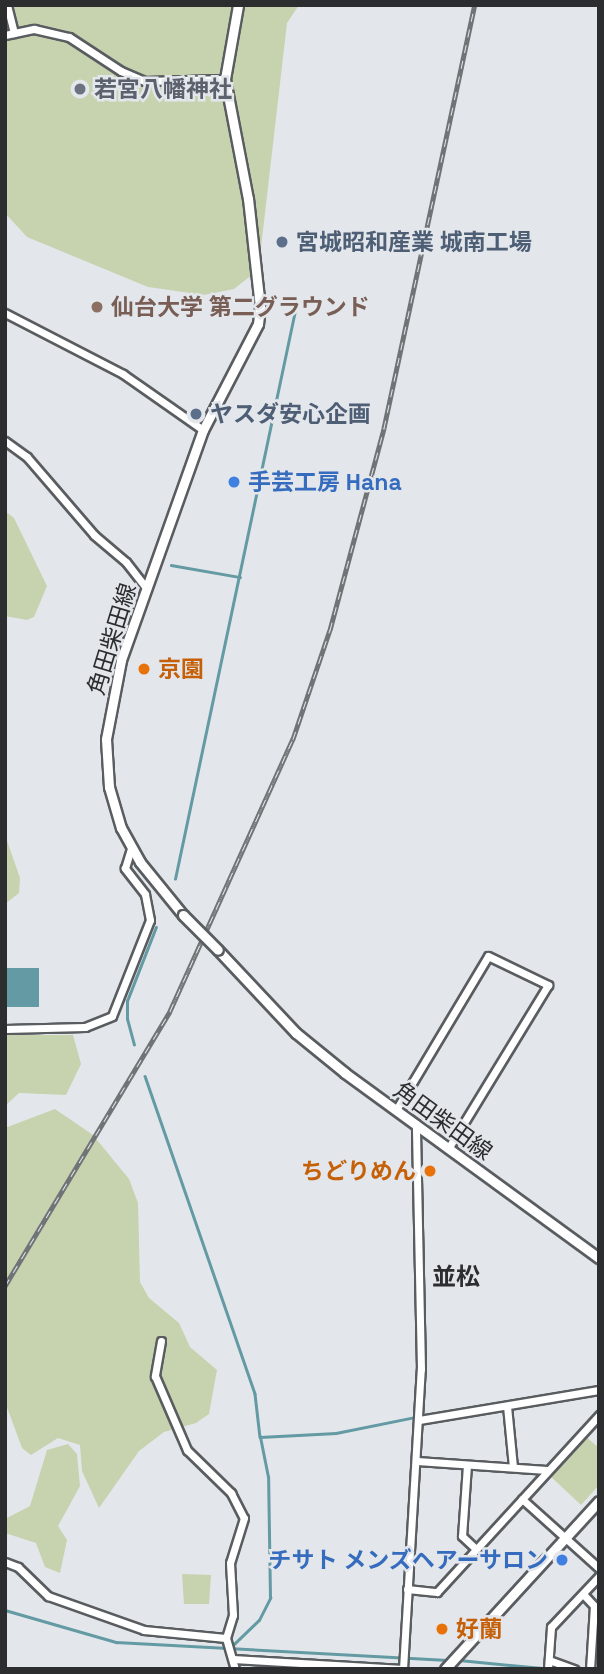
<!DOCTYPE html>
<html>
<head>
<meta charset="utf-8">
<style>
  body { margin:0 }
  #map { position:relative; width:604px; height:1674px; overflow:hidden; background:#e3e7eb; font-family:"Space Grotesk","Noto Sans JP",sans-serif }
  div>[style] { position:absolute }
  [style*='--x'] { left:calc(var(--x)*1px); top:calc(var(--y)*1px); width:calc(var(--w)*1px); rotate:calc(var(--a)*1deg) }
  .green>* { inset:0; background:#c7d2af }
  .water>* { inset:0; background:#649aa3; transform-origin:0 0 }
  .stream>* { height:2.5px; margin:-1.25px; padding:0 1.25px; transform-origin:1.25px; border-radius:1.25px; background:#649aa3 }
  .roads { filter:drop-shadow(2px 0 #595d60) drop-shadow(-2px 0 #595d60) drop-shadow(0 2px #595d60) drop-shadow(0 -2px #595d60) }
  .minor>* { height:7px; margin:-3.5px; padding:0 3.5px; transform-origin:3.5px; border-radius:3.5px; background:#fff }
  .major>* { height:9px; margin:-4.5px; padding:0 4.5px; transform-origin:4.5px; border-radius:4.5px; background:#fff }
  .rail>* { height:5px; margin-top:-2.5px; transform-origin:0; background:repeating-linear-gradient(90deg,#e3e7eb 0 8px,#717476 0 16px); box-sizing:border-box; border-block:2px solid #717476 }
  .bridges { filter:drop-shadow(2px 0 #595d60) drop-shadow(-2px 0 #595d60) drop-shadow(0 2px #595d60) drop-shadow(0 -2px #595d60) }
  .major-bridge>* { height:9px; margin:-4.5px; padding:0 4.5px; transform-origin:4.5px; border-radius:4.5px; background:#fff }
  .dots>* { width:19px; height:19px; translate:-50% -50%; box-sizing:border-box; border:4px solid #e3e7eb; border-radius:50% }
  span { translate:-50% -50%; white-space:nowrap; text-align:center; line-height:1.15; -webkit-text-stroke:5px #e3e7eb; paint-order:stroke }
  .worship-label { font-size:23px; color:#5b616d; font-weight:700 }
  .left { translate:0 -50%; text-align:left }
  .service-label { font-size:23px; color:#4e5e75; font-weight:700 }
  .education-label { font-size:23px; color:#785e54; font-weight:700 }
  .shop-label { font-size:23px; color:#366cbe; font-weight:700 }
  .right { translate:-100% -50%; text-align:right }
  .street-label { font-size:23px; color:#2c2d2f }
  .food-label { font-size:23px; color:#c56008; font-weight:700 }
  .neighbourhood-label { font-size:24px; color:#2c2d2f; font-weight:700 }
  .frame { position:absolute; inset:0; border:7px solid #2c2d2f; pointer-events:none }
</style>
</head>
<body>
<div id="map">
  <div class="green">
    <i style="clip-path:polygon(5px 5px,299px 5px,287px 23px,259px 265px,253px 274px,234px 289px,204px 295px,148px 287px,27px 237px,5px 213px)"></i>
    <i style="clip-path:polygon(5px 511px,14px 518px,47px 586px,34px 617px,27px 620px,5px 616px)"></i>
    <i style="clip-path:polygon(5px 835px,20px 878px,19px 893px,5px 904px)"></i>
    <i style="clip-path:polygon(5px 1035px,73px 1035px,81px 1064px,66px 1095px,19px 1093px,5px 1106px)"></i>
    <i style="clip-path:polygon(55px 1109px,93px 1135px,129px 1179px,138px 1203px,140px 1282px,149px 1298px,179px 1323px,190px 1347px,217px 1370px,209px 1414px,196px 1423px,164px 1432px,139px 1451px,99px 1508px,82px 1471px,80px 1445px,58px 1438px,31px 1455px,22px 1448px,5px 1402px,5px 1128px)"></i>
    <i style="clip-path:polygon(584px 1435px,599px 1448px,599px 1485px,581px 1505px,548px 1474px)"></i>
    <i style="clip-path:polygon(68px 1444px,77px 1454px,80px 1486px,58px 1526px,67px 1540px,60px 1573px,45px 1567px,36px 1543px,5px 1533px,5px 1519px,30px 1506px,47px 1450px)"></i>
    <i style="clip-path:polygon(182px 1574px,211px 1575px,209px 1604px,184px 1604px)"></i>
  </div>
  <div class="water">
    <i style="left:5px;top:968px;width:34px;height:39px"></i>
  </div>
  <div class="stream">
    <i style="--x:171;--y:565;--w:70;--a:9.9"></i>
    <i style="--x:175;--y:879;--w:586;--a:-78.08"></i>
    <i style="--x:134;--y:1045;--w:27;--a:-105"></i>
    <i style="--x:127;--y:1019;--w:18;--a:-90"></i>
    <i style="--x:127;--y:1001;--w:79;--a:-68.6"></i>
    <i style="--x:145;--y:1076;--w:336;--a:70.9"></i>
    <i style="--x:255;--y:1394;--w:43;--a:83.4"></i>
    <i style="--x:260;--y:1437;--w:76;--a:-3"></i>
    <i style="--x:336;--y:1433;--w:81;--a:-11.4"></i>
    <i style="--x:5;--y:1610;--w:116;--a:16.1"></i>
    <i style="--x:116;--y:1642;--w:332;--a:3.1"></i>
    <i style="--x:232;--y:1646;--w:37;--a:-44"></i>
    <i style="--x:259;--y:1620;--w:25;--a:-63"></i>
    <i style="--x:270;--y:1598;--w:121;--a:-90.9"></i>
    <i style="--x:268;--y:1477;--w:41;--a:-101.3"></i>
    <i style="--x:459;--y:1660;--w:94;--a:5.5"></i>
  </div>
  <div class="roads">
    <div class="minor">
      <i style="--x:7;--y:5;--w:29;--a:76"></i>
      <i style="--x:5;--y:35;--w:30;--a:-12"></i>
      <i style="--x:34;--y:29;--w:36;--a:13"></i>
      <i style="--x:69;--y:37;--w:62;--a:33.2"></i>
      <i style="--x:121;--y:71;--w:26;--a:23"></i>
      <i style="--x:145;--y:81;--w:80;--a:-1.4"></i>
      <i style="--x:5;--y:313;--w:133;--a:27.3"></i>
      <i style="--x:123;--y:374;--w:98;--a:35"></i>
      <i style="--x:5;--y:441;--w:27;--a:36"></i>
      <i style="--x:27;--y:457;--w:103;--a:49.3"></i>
      <i style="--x:94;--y:535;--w:42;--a:40.2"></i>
      <i style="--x:126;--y:562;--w:34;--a:52"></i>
      <i style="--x:5;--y:1029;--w:80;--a:-1.4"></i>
      <i style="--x:85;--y:1027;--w:29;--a:-22"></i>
      <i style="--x:112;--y:1016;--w:103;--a:-68.4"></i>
      <i style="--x:150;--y:920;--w:26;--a:-101"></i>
      <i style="--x:145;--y:894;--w:33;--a:-128"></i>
      <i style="--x:125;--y:868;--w:21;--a:-73"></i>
      <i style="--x:396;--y:1110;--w:179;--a:-59.1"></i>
      <i style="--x:488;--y:956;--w:67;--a:25.8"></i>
      <i style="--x:548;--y:985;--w:192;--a:121.4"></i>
      <i style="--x:161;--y:1341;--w:36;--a:100"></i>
      <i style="--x:155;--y:1376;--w:81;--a:66.6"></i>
      <i style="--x:187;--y:1450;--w:62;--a:44.3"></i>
      <i style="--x:231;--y:1493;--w:28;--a:63"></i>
      <i style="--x:244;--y:1518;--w:47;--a:107.3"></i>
      <i style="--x:230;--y:1563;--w:52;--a:86.7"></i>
      <i style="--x:233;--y:1615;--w:24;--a:107"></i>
      <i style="--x:226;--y:1638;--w:32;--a:74"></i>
      <i style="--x:507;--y:1406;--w:61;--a:84.4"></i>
      <i style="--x:419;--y:1420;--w:182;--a:-9.5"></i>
      <i style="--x:417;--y:1461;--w:130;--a:4"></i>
      <i style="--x:467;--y:1465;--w:71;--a:94"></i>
      <i style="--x:462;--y:1536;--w:19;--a:43"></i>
      <i style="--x:522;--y:1499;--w:103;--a:41.9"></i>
      <i style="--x:5;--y:1562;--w:14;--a:21"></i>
      <i style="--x:18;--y:1567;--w:42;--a:44"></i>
      <i style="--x:48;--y:1596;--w:102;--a:19.5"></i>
      <i style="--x:144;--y:1630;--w:82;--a:5.6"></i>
      <i style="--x:407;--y:1589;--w:30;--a:6"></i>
      <i style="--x:437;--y:1592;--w:240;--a:-47.5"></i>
      <i style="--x:583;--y:1594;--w:16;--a:47"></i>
      <i style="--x:594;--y:1606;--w:63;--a:93.6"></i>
      <i style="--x:233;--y:1659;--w:170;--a:3.4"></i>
      <i style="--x:549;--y:1660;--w:27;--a:20"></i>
      <i style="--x:403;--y:1669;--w:301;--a:-86.6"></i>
      <i style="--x:421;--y:1369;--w:245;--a:-91.2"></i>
      <i style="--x:548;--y:1669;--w:42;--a:-85.9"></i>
      <i style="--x:551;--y:1627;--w:70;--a:-46.7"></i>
    </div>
    <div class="major">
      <i style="--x:183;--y:915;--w:68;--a:-129.1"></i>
      <i style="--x:140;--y:862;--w:39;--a:-119"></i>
      <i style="--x:121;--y:828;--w:43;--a:-106.3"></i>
      <i style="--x:109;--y:787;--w:48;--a:-93.6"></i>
      <i style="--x:106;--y:739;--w:80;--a:-79.2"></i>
      <i style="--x:121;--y:660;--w:244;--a:-70.4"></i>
      <i style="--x:203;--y:430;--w:119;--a:-62.6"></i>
      <i style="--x:258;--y:324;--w:17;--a:-83"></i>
      <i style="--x:260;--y:307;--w:109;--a:-96.3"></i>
      <i style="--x:248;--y:199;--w:122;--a:-100.9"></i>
      <i style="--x:225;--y:79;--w:75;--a:-80"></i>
      <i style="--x:218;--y:950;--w:114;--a:46.8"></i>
      <i style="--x:296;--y:1033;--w:63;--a:39.2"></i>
      <i style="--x:345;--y:1073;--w:314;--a:36.1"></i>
      <i style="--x:445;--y:1669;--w:228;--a:-47.5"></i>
    </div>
  </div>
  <div class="rail">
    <i style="--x:5;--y:1286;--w:321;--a:-59"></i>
    <i style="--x:170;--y:1011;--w:299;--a:-65.7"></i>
    <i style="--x:293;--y:739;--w:115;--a:-71.3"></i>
    <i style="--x:330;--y:630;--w:209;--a:-75"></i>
    <i style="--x:384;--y:428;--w:433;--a:-77.9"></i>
  </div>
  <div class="bridges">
    <div class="major-bridge">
      <i style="--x:183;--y:915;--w:49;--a:45"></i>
    </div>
  </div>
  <div class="dots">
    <i style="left:80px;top:89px;background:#6b7280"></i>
    <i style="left:282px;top:242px;background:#5c6f8a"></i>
    <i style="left:97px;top:307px;background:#8d6e63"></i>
    <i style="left:196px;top:414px;background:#5c6f8a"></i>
    <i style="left:234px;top:482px;background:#3f7fe0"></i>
    <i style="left:144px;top:669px;background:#e8710a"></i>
    <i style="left:430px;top:1171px;background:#e8710a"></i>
    <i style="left:562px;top:1560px;background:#3f7fe0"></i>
    <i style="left:442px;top:1629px;background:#e8710a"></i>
  </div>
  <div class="worship-label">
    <span class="left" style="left:94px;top:89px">若宮八幡神社</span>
  </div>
  <div class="service-label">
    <span class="left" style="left:296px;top:242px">宮城昭和産業 城南工場</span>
    <span class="left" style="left:210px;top:414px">ヤスダ安心企画</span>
  </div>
  <div class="education-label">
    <span class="left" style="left:111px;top:307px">仙台大学 第二グラウンド</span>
  </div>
  <div class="shop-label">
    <span class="left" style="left:248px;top:482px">手芸工房 Hana</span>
    <span class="right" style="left:548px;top:1560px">チサト メンズヘアーサロン</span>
  </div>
  <div class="street-label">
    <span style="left:112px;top:639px;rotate:-73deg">角田柴田線</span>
    <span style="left:443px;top:1121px;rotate:36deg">角田柴田線</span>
  </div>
  <div class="food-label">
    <span class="left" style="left:158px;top:669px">京園</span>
    <span class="right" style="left:416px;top:1171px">ちどりめん</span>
    <span class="left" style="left:456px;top:1629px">好蘭</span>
  </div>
  <div class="neighbourhood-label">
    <span style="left:456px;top:1277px">並松</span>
  </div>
  <div class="frame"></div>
</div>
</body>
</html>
